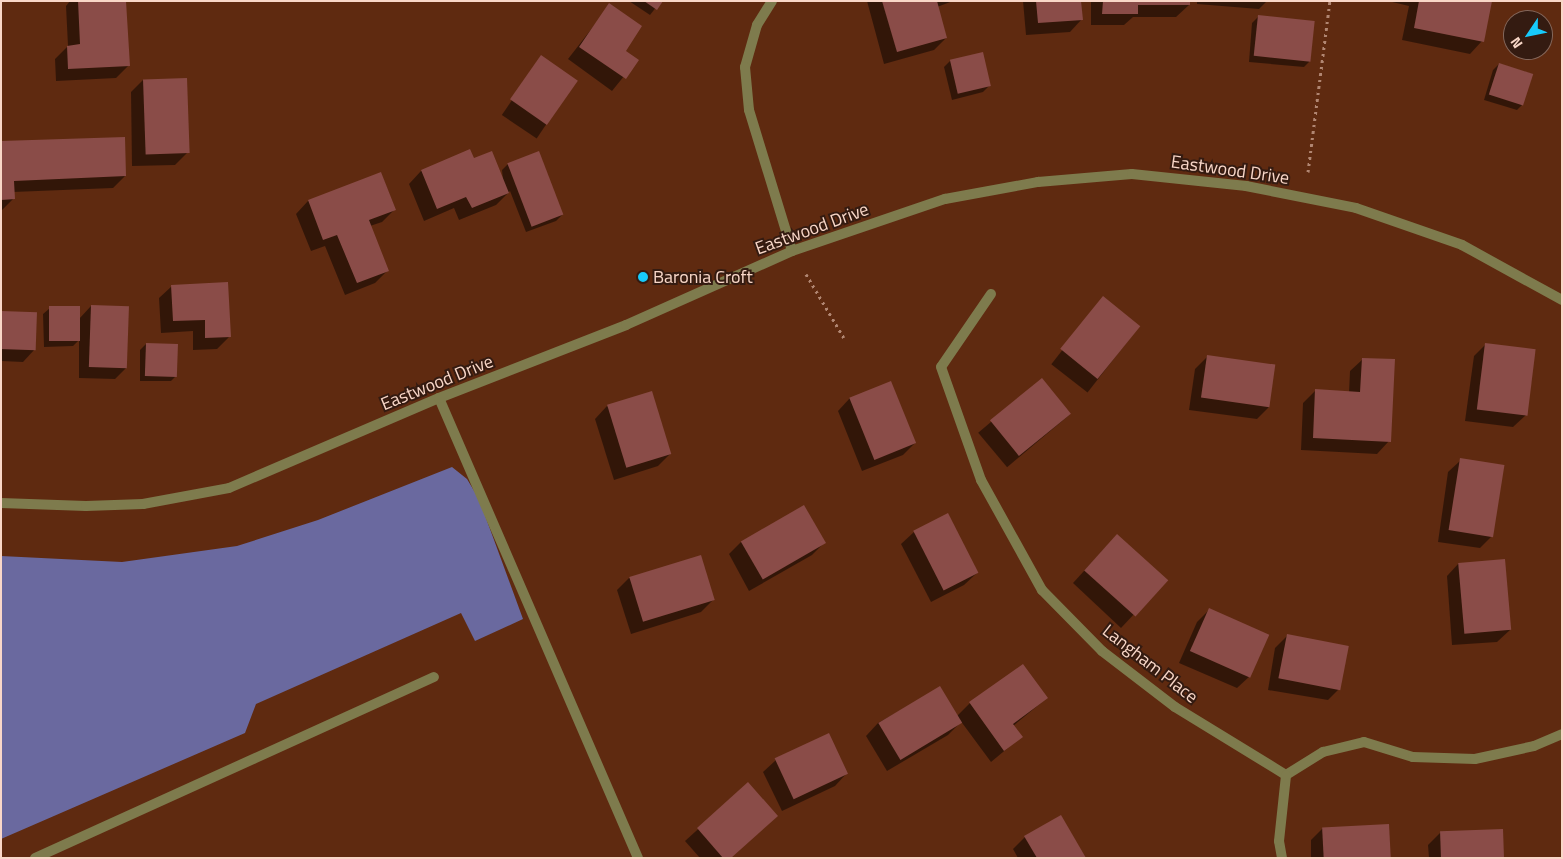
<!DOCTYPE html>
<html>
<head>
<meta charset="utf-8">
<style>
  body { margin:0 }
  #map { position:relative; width:1563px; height:859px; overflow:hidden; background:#5f2a10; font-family:"Titillium Web",sans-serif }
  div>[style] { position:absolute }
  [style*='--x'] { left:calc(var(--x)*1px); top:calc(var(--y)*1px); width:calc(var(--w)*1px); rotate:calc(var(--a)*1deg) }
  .forest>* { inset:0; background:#6a699f }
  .shadow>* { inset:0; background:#0007; transform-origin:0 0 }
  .building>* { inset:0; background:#8a4c48; transform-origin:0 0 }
  .path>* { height:3px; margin-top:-1.5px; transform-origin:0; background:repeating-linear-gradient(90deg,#b18672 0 2.5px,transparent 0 6.5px) }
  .lane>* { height:10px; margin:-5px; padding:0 5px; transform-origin:5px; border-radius:5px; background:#7e7b4d }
  .street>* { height:10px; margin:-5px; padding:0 5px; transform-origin:5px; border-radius:5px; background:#7e7b4d }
  .dots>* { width:14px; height:14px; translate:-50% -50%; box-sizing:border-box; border:2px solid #341b11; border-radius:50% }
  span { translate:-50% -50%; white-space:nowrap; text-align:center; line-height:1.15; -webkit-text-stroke:4px #341b11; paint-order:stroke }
  .street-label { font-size:18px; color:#f9d7c8 }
  .poi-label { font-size:18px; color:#f9d7c8 }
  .left { translate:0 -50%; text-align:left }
  .frame { position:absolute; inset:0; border:2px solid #f9d7c8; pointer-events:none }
  .north { position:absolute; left:1503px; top:10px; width:50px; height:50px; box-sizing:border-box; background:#341b11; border:1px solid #83665a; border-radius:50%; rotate:236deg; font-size:14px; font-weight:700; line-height:20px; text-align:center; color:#f9d7c8 }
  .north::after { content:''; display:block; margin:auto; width:18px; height:22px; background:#17cafb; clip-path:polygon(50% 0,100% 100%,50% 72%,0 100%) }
</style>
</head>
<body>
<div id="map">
  <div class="forest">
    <i style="clip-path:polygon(452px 467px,467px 479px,479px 499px,523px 619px,475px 641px,461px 613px,256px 704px,245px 733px,1px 839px,1px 556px,122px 562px,237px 546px,318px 520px)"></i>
  </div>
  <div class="shadow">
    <i style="clip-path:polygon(70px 1px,125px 1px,129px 65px,116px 78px,56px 81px,55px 59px,68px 46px,66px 6px)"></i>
    <i style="clip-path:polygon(629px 1px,661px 1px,650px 15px)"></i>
    <i style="clip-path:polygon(867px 1px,953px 1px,937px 7px,946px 38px,934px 50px,884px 64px)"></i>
    <i style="clip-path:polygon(1023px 1px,1080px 1px,1082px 19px,1070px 32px,1026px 35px)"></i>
    <i style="clip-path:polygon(1091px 1px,1189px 1px,1189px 5px,1176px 17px,1133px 17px,1124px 25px,1091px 25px)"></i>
    <i style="clip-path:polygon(1197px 1px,1267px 1px,1259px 9px,1197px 4px)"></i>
    <i style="clip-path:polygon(1388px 1px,1491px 1px,1482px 41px,1470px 54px,1402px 40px,1409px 6px)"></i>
    <i style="clip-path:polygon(610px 5px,624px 51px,637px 60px,612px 91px,568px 59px)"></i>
    <i style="clip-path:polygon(1258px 17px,1310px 61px,1304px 67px,1249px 62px,1252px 23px)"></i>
    <i style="clip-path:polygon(982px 54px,989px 86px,983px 92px,952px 100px,944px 67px,950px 61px)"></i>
    <i style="left:541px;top:57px;width:42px;height:70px;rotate:34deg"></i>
    <i style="clip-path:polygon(1499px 64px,1532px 74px,1523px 104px,1517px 110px,1484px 100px,1493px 70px)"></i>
    <i style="clip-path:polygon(143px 80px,187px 153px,175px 165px,132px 166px,131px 92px)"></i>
    <i style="clip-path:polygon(1px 143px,125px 176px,113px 188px,13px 192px,13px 199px,1px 211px)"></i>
    <i style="clip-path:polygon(470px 151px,474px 160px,503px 180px,502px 170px,508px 164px,562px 215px,556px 221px,526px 232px,510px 191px,496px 205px,459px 220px,454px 208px,424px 221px,409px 184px,421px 171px)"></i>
    <i style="clip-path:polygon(381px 173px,395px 209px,382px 222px,370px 226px,387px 271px,375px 283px,345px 295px,325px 246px,311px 251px,296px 214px,308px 201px)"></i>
    <i style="clip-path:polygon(172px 286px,229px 337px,217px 349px,193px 350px,193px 331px,161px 333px,159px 298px)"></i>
    <i style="left:1103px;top:298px;width:46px;height:84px;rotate:38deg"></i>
    <i style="clip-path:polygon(91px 306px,127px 367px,115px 379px,79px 378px,79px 340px,73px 346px,44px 347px,43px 314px,50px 308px,79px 319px)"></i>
    <i style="clip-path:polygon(1px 312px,35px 349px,23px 362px,1px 361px)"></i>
    <i style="clip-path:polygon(146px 344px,177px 375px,171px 381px,140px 381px,140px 350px)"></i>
    <i style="clip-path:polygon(1486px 344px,1526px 415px,1513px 427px,1465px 421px,1474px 356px)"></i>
    <i style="clip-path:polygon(1208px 356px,1269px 407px,1257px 419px,1189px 410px,1195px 369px)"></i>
    <i style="clip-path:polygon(1363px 359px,1389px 441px,1377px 454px,1301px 450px,1303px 403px,1315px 391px,1349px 393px,1350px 371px)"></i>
    <i style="left:1041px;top:380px;width:45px;height:82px;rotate:50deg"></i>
    <i style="clip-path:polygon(850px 398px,915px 443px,903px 455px,862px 471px,838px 411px)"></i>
    <i style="clip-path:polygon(607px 406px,670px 454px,658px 466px,614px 480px,595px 419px)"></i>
    <i style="clip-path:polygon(1461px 460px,1492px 536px,1480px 548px,1438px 542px,1448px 472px)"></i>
    <i style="clip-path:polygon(914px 532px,977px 573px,964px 585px,931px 602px,901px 544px)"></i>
    <i style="clip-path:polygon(741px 542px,824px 543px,812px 555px,749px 591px,729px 554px)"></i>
    <i style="clip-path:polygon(1105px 548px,1166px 580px,1121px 628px,1073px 583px)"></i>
    <i style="clip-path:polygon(1459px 563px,1510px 630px,1497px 642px,1452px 645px,1447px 576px)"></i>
    <i style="clip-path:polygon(629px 578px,713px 600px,701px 612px,631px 634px,617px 590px)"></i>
    <i style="clip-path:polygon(1209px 610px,1250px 676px,1237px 688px,1179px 663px,1197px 622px)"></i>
    <i style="clip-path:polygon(1287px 636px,1340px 688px,1328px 700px,1268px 690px,1275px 648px)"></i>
    <i style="clip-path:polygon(940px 688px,960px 723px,948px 735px,887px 771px,866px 736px,878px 723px)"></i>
    <i style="clip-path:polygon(1047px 698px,1013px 726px,1021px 737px,991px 762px,957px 716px,970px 703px)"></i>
    <i style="clip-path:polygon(776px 760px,847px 773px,835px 786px,782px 811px,763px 772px)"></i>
    <i style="clip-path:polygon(748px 784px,731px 858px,700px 858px,685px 841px)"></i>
    <i style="clip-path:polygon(1323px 828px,1389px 858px,1311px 858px,1311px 840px)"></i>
    <i style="clip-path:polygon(1441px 832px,1503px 858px,1429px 858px,1428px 845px)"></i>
    <i style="clip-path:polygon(1025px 837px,1084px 858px,1018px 858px,1013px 849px)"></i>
  </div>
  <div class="building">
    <i style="clip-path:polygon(78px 1px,126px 1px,130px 66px,68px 69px,67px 46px,80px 44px)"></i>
    <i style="clip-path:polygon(644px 1px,663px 1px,657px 10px)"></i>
    <i style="clip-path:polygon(882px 1px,937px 1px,947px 38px,897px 52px)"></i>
    <i style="clip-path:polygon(1036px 1px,1081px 1px,1083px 20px,1038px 23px)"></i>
    <i style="clip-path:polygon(1103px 1px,1190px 1px,1190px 5px,1138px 5px,1138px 14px,1102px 14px)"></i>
    <i style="clip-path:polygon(1419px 1px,1492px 1px,1484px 42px,1414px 28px)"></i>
    <i style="clip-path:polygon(609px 3px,642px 26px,626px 51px,639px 60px,626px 79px,579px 47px)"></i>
    <i style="left:1258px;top:15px;width:57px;height:41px;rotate:6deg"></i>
    <i style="left:983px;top:52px;width:35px;height:34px;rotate:77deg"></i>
    <i style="left:541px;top:55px;width:45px;height:54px;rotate:35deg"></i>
    <i style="left:1499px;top:63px;width:36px;height:33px;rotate:18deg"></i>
    <i style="left:187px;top:78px;width:75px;height:44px;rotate:88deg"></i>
    <i style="clip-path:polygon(125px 137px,126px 176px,14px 181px,15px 199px,1px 200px,1px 141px)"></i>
    <i style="clip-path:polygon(470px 149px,474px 158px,492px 151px,509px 193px,472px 208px,466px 197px,437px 209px,421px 170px)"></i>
    <i style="left:539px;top:151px;width:68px;height:34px;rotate:69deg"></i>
    <i style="clip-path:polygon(381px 172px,396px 210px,369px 220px,389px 271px,357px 283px,337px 235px,323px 240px,308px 200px)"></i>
    <i style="clip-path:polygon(228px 282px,231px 337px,205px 338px,205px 320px,173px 321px,171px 285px)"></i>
    <i style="left:1103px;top:296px;width:48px;height:68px;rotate:39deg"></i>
    <i style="left:91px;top:305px;width:38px;height:62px;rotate:2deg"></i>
    <i style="left:49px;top:306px;width:31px;height:35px"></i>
    <i style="left:1px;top:311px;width:36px;height:38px;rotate:2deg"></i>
    <i style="left:146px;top:343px;width:32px;height:33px;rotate:2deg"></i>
    <i style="left:1485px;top:343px;width:51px;height:67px;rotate:7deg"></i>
    <i style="left:1207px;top:355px;width:69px;height:43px;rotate:8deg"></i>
    <i style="clip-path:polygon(1362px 358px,1395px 359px,1391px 442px,1313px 438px,1315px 389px,1360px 392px)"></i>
    <i style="left:1042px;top:378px;width:46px;height:67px;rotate:51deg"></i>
    <i style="left:891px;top:381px;width:67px;height:45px;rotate:68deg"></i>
    <i style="left:652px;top:391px;width:66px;height:47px;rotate:73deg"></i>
    <i style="left:1460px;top:458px;width:45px;height:73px;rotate:9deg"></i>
    <i style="left:804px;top:505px;width:44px;height:73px;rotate:60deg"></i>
    <i style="left:948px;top:513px;width:67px;height:39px;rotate:63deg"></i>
    <i style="left:1117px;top:534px;width:69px;height:49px;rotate:42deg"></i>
    <i style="left:701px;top:555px;width:47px;height:75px;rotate:73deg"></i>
    <i style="left:1505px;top:559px;width:71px;height:47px;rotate:85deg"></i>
    <i style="left:1209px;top:608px;width:66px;height:47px;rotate:24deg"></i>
    <i style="left:1287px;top:634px;width:63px;height:45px;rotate:11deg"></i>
    <i style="clip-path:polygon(1023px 664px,1048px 698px,1013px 724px,1023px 737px,1004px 751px,969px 702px)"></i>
    <i style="left:940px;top:686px;width:43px;height:72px;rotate:59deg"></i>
    <i style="left:829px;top:733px;width:45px;height:60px;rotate:65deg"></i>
    <i style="clip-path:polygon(748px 782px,778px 816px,731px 858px,723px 858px,697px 828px)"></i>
    <i style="clip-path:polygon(1061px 815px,1086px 858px,1037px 858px,1024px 836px)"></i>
    <i style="left:1389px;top:824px;width:34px;height:67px;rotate:87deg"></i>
    <i style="left:1503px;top:829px;width:29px;height:63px;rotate:88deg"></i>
  </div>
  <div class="path">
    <i style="--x:1308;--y:172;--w:172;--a:-82.7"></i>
    <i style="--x:806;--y:274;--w:74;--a:59.3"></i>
  </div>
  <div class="lane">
    <i style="--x:439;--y:398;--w:501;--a:66.61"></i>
    <i style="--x:35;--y:858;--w:438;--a:-24.4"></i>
  </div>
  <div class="street">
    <i style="--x:772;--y:1;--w:28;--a:122"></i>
    <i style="--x:757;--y:25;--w:44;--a:105.9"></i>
    <i style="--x:745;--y:67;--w:43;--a:84.7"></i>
    <i style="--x:749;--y:110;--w:147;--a:73"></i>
    <i style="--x:991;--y:294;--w:88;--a:124.4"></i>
    <i style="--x:941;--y:367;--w:120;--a:70.5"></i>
    <i style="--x:981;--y:480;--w:126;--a:61"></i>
    <i style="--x:1042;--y:590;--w:86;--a:45.5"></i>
    <i style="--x:1102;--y:651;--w:92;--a:37.5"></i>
    <i style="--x:1175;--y:707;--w:130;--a:31.5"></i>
    <i style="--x:1286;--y:775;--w:44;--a:-31.9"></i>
    <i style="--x:1323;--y:752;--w:42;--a:-13.7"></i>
    <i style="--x:1364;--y:742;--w:51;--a:17"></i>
    <i style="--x:1413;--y:757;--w:62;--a:1.8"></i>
    <i style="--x:1475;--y:759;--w:60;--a:-12.4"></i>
    <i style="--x:1534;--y:746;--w:30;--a:-23"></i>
    <i style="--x:1;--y:503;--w:85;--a:2"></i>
    <i style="--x:86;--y:506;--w:57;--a:-2"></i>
    <i style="--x:143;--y:504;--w:87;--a:-10.5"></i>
    <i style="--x:229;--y:488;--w:228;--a:-23.2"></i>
    <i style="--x:439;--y:398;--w:201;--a:-21.3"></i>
    <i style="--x:626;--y:325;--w:182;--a:-24"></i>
    <i style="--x:792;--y:251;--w:162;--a:-18.8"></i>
    <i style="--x:945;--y:199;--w:95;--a:-10.4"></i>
    <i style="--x:1038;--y:182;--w:94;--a:-4.9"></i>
    <i style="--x:1132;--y:174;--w:115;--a:6"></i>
    <i style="--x:1246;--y:186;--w:112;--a:11.3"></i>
    <i style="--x:1356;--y:208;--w:112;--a:19.2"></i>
    <i style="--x:1462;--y:245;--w:114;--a:28.8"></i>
    <i style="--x:1282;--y:858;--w:17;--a:-100"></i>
    <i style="--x:1279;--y:841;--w:66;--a:-83.9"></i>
  </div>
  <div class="dots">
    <i style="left:643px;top:277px;background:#17cafb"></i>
  </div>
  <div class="street-label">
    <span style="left:1230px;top:170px;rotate:8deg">Eastwood Drive</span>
    <span style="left:812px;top:229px;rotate:-20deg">Eastwood Drive</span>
    <span style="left:437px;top:383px;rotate:-22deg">Eastwood Drive</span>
    <span style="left:1150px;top:664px;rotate:38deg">Langham Place</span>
  </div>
  <div class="poi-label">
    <span class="left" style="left:653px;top:277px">Baronia Croft</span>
  </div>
  <div class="frame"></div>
  <div class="north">N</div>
</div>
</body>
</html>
